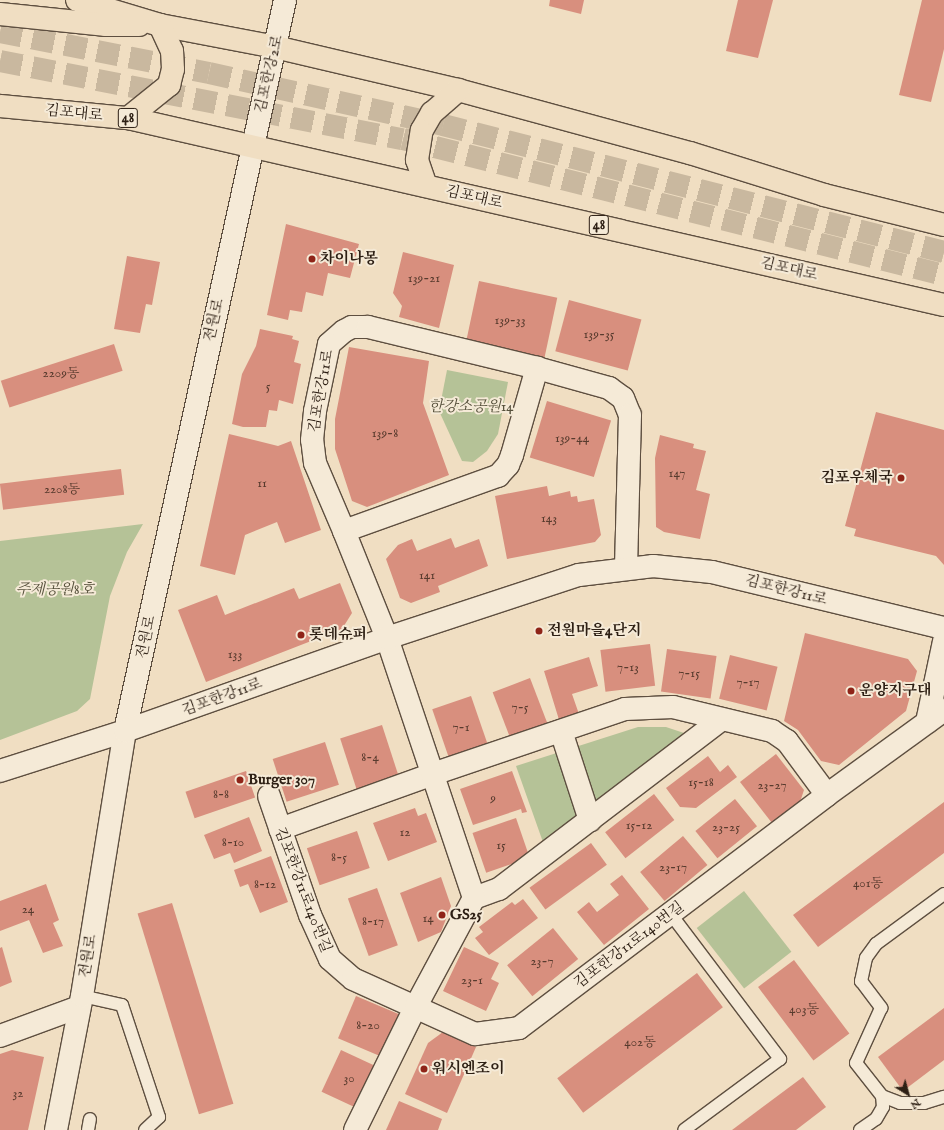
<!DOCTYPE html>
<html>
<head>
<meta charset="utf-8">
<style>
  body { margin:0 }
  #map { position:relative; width:944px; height:1130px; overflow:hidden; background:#f0dec2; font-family:"IM FELL English","Noto Serif KR",serif }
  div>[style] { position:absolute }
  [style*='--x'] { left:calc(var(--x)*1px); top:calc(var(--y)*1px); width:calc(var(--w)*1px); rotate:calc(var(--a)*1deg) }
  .green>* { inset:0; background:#b5c297; transform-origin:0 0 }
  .building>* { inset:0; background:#d88f7e; transform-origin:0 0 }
  .primary-tunnel>* { height:22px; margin-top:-11px; transform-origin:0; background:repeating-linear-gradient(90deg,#c9b89f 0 22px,transparent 0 33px) }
  .roads { filter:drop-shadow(1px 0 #5e4f40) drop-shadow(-1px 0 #5e4f40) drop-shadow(0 1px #5e4f40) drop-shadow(0 -1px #5e4f40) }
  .lane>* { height:12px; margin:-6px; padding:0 6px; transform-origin:6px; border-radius:6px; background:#f5ead7 }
  .street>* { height:22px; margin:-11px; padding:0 11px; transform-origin:11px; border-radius:11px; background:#f5ead7 }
  .secondary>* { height:22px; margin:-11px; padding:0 11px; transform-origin:11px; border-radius:11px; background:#f5ead7 }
  .primary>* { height:22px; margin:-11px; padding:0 11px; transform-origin:11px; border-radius:11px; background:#f0dec2 }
  .dots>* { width:11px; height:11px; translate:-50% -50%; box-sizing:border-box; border:2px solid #f5ead7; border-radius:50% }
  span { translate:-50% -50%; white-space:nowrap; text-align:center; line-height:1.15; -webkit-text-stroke:4px #f5ead7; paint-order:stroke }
  .number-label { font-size:13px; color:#583b2e }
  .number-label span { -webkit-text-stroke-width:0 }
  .shield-label span { padding:1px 3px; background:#f5ead7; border:1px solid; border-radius:3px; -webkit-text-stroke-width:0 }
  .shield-label { font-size:14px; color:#2d1f14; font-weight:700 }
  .street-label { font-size:15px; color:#2d1f14 }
  .poi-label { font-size:15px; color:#2d1f14; font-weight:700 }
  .left { translate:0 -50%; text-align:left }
  .right { translate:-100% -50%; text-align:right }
  .park-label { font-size:15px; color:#56503b; font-style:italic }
  .north { position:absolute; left:888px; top:1074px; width:40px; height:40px; -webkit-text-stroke:3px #f5ead7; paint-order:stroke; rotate:143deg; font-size:11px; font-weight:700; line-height:16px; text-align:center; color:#2d1f14 }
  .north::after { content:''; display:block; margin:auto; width:14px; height:18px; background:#2d1f14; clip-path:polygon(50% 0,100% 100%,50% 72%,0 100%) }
</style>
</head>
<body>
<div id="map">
  <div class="green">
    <i style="clip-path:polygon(447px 370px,508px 382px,498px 434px,487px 451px,473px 462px,462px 461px,439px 411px)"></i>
    <i style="clip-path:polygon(143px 524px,127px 552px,110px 596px,90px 699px,77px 711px,0 740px,0 541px)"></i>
    <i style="clip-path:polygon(638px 727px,666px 727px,690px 735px,544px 845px,516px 766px)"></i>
    <i style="left:744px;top:891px;width:77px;height:60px;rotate:52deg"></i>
  </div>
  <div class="building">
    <i style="clip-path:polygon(550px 0,584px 0,581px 14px,549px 6px)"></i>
    <i style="clip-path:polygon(738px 0,773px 0,758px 58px,726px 51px)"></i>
    <i style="clip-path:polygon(922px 0,944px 0,944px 49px,931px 102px,899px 95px)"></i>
    <i style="clip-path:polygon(286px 224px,359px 244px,350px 278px,328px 273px,323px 296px,306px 292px,302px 312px,290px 310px,288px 320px,267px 315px)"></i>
    <i style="clip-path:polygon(403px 252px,454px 265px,439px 328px,399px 317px,402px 306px,393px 293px)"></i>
    <i style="clip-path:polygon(127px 256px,160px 262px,152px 305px,146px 304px,140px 333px,114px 329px)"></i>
    <i style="left:479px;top:281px;width:80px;height:65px;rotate:12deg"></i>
    <i style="left:569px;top:300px;width:75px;height:53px;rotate:15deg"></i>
    <i style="clip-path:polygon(260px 329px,293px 336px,292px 339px,299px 341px,294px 362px,301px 364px,293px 404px,279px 400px,277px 411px,269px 410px,266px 427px,243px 427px,232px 424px,242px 374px,256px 346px)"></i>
    <i style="left:114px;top:344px;width:28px;height:119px;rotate:72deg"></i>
    <i style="clip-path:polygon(349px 347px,429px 361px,423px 403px,449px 475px,367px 507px,352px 501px,335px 449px,335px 419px)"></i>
    <i style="left:547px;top:401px;width:67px;height:59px;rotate:17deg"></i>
    <i style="clip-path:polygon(876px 412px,944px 430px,944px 565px,936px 556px,854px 536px,856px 529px,845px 526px)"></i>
    <i style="clip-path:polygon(229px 434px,278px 446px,291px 441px,321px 530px,285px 543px,277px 522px,245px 535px,235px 575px,200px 566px)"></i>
    <i style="clip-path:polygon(660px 435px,694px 444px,693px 448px,706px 451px,696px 490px,710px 494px,700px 539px,664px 532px,656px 527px,655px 458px)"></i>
    <i style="left:121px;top:469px;width:26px;height:122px;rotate:83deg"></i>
    <i style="clip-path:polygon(547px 486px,549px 496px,570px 491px,571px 497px,577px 496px,578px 502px,594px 499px,601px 535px,595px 542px,507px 559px,495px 496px)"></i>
    <i style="clip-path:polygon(451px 538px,455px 548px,479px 539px,488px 566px,438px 586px,440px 592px,411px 603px,400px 598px,386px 559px,398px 545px,412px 539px,417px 551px)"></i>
    <i style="clip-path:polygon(340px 583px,352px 613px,342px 629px,206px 682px,178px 610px,217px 595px,225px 615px,294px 588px,299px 599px)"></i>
    <i style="clip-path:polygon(805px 633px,908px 659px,917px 671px,906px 711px,839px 765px,821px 761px,798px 730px,784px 721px)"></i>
    <i style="left:650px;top:644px;width:42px;height:50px;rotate:83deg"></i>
    <i style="left:667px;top:649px;width:50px;height:43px;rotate:8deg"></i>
    <i style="left:730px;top:655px;width:49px;height:45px;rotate:14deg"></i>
    <i style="clip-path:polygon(589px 657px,598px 686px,572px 694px,580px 717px,560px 723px,544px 671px)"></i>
    <i style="left:530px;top:678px;width:49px;height:40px;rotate:69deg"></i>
    <i style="left:471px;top:696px;width:54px;height:41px;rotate:71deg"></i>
    <i style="left:382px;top:725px;width:54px;height:44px;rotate:72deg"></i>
    <i style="left:325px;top:742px;width:45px;height:55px;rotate:72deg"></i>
    <i style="clip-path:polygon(776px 754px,804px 790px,800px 802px,772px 823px,740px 782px)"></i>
    <i style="clip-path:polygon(708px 756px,720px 772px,728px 765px,737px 777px,696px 808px,680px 807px,666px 788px)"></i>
    <i style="left:246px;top:771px;width:28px;height:64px;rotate:71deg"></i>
    <i style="clip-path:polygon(512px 771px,527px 812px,522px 813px,521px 809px,473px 825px,460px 789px)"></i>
    <i style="left:654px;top:794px;width:33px;height:62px;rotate:52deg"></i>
    <i style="left:735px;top:799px;width:35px;height:51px;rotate:51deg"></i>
    <i style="clip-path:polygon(944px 802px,944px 853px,818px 947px,793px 915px)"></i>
    <i style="clip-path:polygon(415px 808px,418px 816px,426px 813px,437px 842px,388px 861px,373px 823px)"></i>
    <i style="clip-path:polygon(249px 817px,262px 851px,234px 863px,230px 853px,214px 859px,204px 835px)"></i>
    <i style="left:516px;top:818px;width:42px;height:46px;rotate:71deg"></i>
    <i style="left:357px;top:831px;width:39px;height:53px;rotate:71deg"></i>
    <i style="left:683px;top:836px;width:38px;height:56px;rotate:50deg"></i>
    <i style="left:591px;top:843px;width:27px;height:76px;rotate:54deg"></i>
    <i style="clip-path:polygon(271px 856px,288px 902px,260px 913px,248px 884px,240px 887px,234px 870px)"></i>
    <i style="clip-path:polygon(622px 875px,649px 909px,604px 945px,577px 912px,589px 902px,597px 912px,619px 895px,610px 884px)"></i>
    <i style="clip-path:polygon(441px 877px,451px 906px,441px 932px,418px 942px,400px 893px)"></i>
    <i style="clip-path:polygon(46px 884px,59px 920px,53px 923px,63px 946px,43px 953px,29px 920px,0 931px,0 901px)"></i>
    <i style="left:377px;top:888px;width:61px;height:31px;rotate:70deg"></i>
    <i style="clip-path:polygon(523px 899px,538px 918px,489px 955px,475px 938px,483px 932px,479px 927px,512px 902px,515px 905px)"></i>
    <i style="left:172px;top:903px;width:210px;height:36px;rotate:73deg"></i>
    <i style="left:553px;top:928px;width:40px;height:59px;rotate:51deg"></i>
    <i style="clip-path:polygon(2px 947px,12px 982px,0 987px,0 948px)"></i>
    <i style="clip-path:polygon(464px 947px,499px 963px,491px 979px,499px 983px,486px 1011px,443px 991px)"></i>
    <i style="left:794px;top:960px;width:92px;height:45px;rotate:53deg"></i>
    <i style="left:697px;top:973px;width:43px;height:175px;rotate:53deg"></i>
    <i style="left:356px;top:996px;width:48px;height:46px;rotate:23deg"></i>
    <i style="clip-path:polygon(944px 1008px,944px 1060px,903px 1091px,878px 1057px)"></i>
    <i style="clip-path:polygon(443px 1032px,476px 1047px,447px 1113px,405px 1094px,428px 1043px)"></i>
    <i style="clip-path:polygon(12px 1050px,44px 1057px,28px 1130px,0 1130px,0 1054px)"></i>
    <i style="left:341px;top:1050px;width:38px;height:46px;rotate:25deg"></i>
    <i style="clip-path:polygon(803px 1077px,826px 1107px,796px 1130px,732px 1130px)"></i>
    <i style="clip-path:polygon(399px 1101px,442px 1119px,438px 1130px,386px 1130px)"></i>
  </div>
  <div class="primary-tunnel">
    <i style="--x:0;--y:32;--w:213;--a:11.1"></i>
    <i style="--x:209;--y:73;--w:240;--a:12.5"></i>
    <i style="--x:443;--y:125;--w:517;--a:14.22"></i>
    <i style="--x:0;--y:61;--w:410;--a:11"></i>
    <i style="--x:403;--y:139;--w:558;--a:14.11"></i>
  </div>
  <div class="roads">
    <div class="lane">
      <i style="--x:944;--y:894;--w:84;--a:143.7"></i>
      <i style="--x:876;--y:944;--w:17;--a:126"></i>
      <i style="--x:866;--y:958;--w:24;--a:102"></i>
      <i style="--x:861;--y:981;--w:34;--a:53"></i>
      <i style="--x:881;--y:1008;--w:60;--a:114.4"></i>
      <i style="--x:856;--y:1063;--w:42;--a:51.8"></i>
      <i style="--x:882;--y:1096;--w:19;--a:21"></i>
      <i style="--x:900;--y:1103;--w:24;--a:0"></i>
      <i style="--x:924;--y:1103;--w:21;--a:-17"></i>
      <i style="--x:670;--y:913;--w:183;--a:53"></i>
      <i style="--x:780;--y:1059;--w:119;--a:143.5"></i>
      <i style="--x:82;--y:996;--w:41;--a:12.7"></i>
      <i style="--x:122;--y:1005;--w:118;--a:71.7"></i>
      <i style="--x:159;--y:1117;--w:19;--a:137"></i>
      <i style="--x:88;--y:1130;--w:11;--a:-80"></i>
      <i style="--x:860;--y:1130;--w:19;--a:-35"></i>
      <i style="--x:876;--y:1119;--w:14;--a:-60"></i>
      <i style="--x:883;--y:1107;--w:11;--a:-95"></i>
    </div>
    <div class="street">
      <i style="--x:344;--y:531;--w:74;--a:-113.1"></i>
      <i style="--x:315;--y:463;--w:23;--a:-97"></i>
      <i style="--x:312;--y:440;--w:29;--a:-84"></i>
      <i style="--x:315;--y:411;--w:68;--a:-78.2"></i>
      <i style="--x:329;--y:344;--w:20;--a:-41"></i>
      <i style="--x:344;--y:331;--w:9;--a:-27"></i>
      <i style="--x:352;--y:327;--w:16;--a:0"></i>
      <i style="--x:368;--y:327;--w:174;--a:13.6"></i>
      <i style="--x:927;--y:722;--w:83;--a:-78.1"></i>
      <i style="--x:561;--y:731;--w:94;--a:72"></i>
      <i style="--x:269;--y:796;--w:126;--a:71"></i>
      <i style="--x:310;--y:915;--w:48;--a:65.6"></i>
      <i style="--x:330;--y:959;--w:30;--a:41"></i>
      <i style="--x:353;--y:979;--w:134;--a:24.3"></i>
      <i style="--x:475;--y:1034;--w:44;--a:-7.8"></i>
      <i style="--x:519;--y:1028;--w:386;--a:-37.1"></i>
      <i style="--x:827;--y:795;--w:145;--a:-36"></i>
      <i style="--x:280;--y:829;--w:163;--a:-19.8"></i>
      <i style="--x:433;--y:774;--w:203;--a:-18.7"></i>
      <i style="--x:625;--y:709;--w:48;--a:-2.4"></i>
      <i style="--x:673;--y:707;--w:102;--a:13.6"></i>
      <i style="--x:772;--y:731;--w:18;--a:34"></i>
      <i style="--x:787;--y:741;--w:67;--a:53.5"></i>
      <i style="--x:474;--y:898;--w:27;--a:-20"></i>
      <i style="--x:499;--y:889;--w:280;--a:-37.3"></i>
      <i style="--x:0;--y:1036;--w:84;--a:-20.2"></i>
      <i style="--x:56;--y:1130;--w:136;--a:-79"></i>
      <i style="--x:82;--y:996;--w:268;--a:-80.8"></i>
      <i style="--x:355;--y:1130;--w:138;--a:-63.8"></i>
      <i style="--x:416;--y:1006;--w:123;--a:-61.8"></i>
      <i style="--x:474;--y:898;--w:274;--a:-108.5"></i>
      <i style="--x:387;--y:638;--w:115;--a:-111.9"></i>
      <i style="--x:344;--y:531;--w:164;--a:-19.7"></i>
      <i style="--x:498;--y:476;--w:15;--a:-48"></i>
      <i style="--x:508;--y:465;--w:11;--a:-68"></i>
      <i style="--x:512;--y:455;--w:91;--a:-74"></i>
      <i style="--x:537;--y:368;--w:75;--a:15.5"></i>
      <i style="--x:609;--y:388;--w:17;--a:36"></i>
      <i style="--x:623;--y:398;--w:18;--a:68"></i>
      <i style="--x:630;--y:415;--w:153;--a:91.5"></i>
    </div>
    <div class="secondary">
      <i style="--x:125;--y:731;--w:748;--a:-77.65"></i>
      <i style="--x:0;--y:771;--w:131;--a:-17.7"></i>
      <i style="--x:125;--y:731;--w:278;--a:-19.5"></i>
      <i style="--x:387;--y:638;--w:202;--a:-18.2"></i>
      <i style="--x:579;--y:575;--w:75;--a:-6.9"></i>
      <i style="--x:653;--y:566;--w:59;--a:5.8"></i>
      <i style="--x:712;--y:572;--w:239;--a:13.6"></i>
    </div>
    <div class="primary">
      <i style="--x:77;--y:0;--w:87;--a:16.8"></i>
      <i style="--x:160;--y:25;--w:117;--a:10.8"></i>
      <i style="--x:275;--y:47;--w:188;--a:13.2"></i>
      <i style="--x:458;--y:90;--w:240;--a:15.2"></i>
      <i style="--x:690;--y:153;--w:140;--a:17.4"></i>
      <i style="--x:824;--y:195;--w:124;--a:14"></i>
      <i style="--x:0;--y:14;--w:107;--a:5.9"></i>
      <i style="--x:106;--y:25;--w:33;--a:0"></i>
      <i style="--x:0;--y:106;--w:129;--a:5.4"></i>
      <i style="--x:128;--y:118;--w:837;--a:12.91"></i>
      <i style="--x:128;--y:118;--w:53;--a:-38.8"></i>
      <i style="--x:169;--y:85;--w:16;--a:-76"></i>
      <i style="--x:173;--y:69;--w:18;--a:-93"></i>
      <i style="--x:172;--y:51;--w:29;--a:-115"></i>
      <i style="--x:426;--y:186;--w:28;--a:-109"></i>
      <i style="--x:417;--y:160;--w:30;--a:-81"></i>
      <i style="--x:422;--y:130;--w:20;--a:-60"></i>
      <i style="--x:432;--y:113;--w:35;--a:-41"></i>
    </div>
  </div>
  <div class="dots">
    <i style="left:312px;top:259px;background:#8f2418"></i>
    <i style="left:901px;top:478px;background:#8f2418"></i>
    <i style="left:539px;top:631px;background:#8f2418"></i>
    <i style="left:301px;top:635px;background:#8f2418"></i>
    <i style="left:851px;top:691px;background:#8f2418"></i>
    <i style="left:240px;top:780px;background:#8f2418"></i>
    <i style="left:442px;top:915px;background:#8f2418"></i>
    <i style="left:424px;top:1069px;background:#8f2418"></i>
  </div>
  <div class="number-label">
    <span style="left:424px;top:279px">139-21</span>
    <span style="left:510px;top:321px">139-33</span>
    <span style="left:599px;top:335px">139-35</span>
    <span style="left:61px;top:374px">2209동</span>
    <span style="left:268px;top:387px">5</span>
    <span style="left:385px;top:434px">139-8</span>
    <span style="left:572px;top:439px">139-44</span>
    <span style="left:677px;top:474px">147</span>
    <span style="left:262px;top:484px">11</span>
    <span style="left:62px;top:490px">2208동</span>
    <span style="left:549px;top:519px">143</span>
    <span style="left:427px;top:576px">141</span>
    <span style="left:235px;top:655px">133</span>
    <span style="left:628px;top:668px">7-13</span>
    <span style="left:689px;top:674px">7-15</span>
    <span style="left:748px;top:683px">7-17</span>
    <span style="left:520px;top:708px">7-5</span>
    <span style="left:461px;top:728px">7-1</span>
    <span style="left:370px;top:758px">8-4</span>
    <span style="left:701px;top:783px">15-18</span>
    <span style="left:772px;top:786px">23-27</span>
    <span style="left:221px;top:795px">8-8</span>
    <span style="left:493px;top:799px">9</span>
    <span style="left:639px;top:826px">15-12</span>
    <span style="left:726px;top:828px">23-25</span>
    <span style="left:405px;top:833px">12</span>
    <span style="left:233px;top:843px">8-10</span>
    <span style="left:501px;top:846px">15</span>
    <span style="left:339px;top:858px">8-5</span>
    <span style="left:673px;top:868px">23-17</span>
    <span style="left:868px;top:884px">401동</span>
    <span style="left:265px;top:885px">8-12</span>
    <span style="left:28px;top:910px">24</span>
    <span style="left:428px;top:919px">14</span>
    <span style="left:373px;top:922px">8-17</span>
    <span style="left:542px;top:962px">23-7</span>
    <span style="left:472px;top:981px">23-1</span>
    <span style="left:804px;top:1010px">403동</span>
    <span style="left:368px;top:1026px">8-20</span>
    <span style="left:640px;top:1043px">402동</span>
    <span style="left:349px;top:1079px">30</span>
    <span style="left:18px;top:1094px">32</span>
  </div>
  <div class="shield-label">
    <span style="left:128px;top:118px">48</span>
    <span style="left:599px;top:225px">48</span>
  </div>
  <div class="street-label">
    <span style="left:269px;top:74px;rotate:-77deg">김포한강2로</span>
    <span style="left:74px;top:113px;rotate:6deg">김포대로</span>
    <span style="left:474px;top:197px;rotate:13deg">김포대로</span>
    <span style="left:789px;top:269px;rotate:13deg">김포대로</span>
    <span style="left:214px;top:320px;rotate:-77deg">전원로</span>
    <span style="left:321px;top:391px;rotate:-80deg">김포한강11로</span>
    <span style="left:786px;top:590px;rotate:14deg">김포한강11로</span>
    <span style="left:146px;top:637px;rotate:-78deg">전원로</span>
    <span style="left:222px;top:697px;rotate:-20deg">김포한강11로</span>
    <span style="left:303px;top:890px;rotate:69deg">김포한강11로140번길</span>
    <span style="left:629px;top:945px;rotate:-37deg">김포한강11로140번길</span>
    <span style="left:88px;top:956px;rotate:-81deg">전원로</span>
  </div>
  <div class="poi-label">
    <span class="left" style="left:320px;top:259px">차이나몽</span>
    <span class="right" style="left:893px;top:478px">김포우체국</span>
    <span class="left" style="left:547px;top:631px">전원마을4단지</span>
    <span class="left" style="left:309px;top:635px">롯데슈퍼</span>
    <span class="left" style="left:859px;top:691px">운양지구대</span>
    <span class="left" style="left:248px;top:780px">Burger 307</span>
    <span class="left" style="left:450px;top:915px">GS25</span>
    <span class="left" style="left:432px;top:1069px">워시엔조이</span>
  </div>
  <div class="park-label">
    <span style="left:471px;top:407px">한강소공원14</span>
    <span style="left:55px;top:590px">주제공원8호</span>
  </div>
  <div class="north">N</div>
</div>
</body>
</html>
